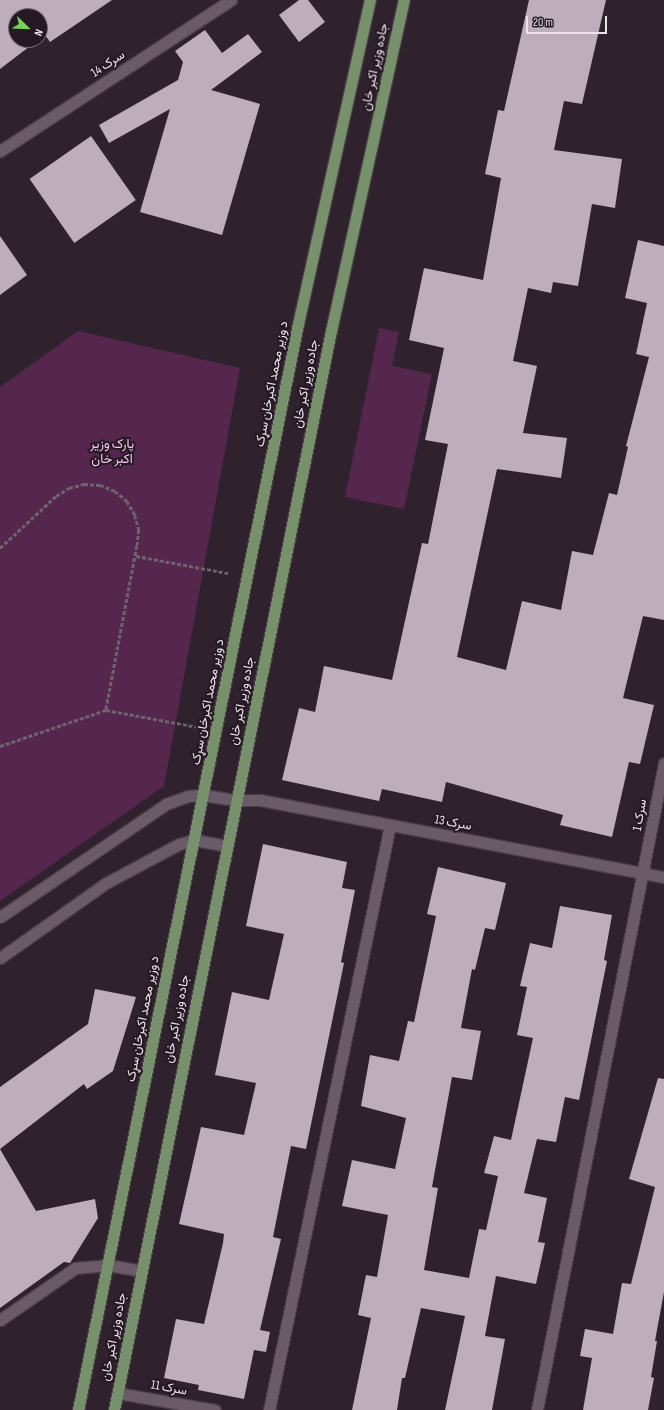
<!DOCTYPE html>
<html>
<head>
<meta charset="utf-8">
<style>
  body { margin:0 }
  #map { position:relative; width:664px; height:1410px; overflow:hidden; background:#2f222d; font-family:"Sofia Sans Condensed",Vazirmatn,sans-serif }
  div>[style] { position:absolute }
  [style*='--x'] { left:calc(var(--x)*1px); top:calc(var(--y)*1px); width:calc(var(--w)*1px); rotate:calc(var(--a)*1deg) }
  .green>* { inset:0; background:#55274f }
  .building>* { inset:0; background:#beadbb; transform-origin:0 0 }
  .path>* { height:2.5px; margin-top:-1.25px; transform-origin:0; background:repeating-linear-gradient(90deg,#6f636d 0 4px,transparent 0 6px) }
  .roads { filter:drop-shadow(1px 0 #4a3f48) drop-shadow(-1px 0 #4a3f48) drop-shadow(0 1px #4a3f48) drop-shadow(0 -1px #4a3f48) }
  .service>* { height:11px; margin:-5.5px; padding:0 5.5px; transform-origin:5.5px; border-radius:5.5px; background:#6b5b68 }
  .minor>* { height:11px; margin:-5.5px; padding:0 5.5px; transform-origin:5.5px; border-radius:5.5px; background:#6b5b68 }
  .tertiary>* { height:11px; margin:-5.5px; padding:0 5.5px; transform-origin:5.5px; border-radius:5.5px; background:#6b5b68 }
  .primary>* { height:11px; margin:-5.5px; padding:0 5.5px; transform-origin:5.5px; border-radius:5.5px; background:#77916c }
  span { translate:-50% -50%; white-space:nowrap; text-align:center; line-height:1.15; -webkit-text-stroke:4px #251923; paint-order:stroke }
  .street-label { font-size:13px; color:#ebe2e9 }
  .park-label { font-size:13px; color:#fec6f4 }
  .north { position:absolute; left:8px; top:8px; width:40px; height:40px; box-sizing:border-box; background:#251923; border:1px solid #746972; border-radius:50%; rotate:113deg; font-size:11px; font-weight:700; line-height:16px; text-align:center; color:#ebe2e9 }
  .north::after { content:''; display:block; margin:auto; width:14px; height:18px; background:#78d158; clip-path:polygon(50% 0,100% 100%,50% 72%,0 100%) }
  .scale { position:absolute; left:526px; top:16px; width:81px; height:18px; box-sizing:border-box; border:2px solid #ebe2e9; border-top:0; padding-left:5px; font-size:12px; line-height:14px; white-space:nowrap; color:#ebe2e9; -webkit-text-stroke:3px #251923; paint-order:stroke }
</style>
</head>
<body>
<div id="map">
  <div class="green">
    <i style="clip-path:polygon(379px 328px,399px 332px,392px 366px,432px 374px,404px 509px,345px 497px)"></i>
    <i style="clip-path:polygon(78px 331px,240px 368px,164px 786px,0 901px,0 387px)"></i>
  </div>
  <div class="building">
    <i style="clip-path:polygon(0 0,112px 0,50px 42px,45px 35px,40px 39px,40px 16px,16px 16px,16px 40px,38px 40px,0 69px)"></i>
    <i style="clip-path:polygon(299px 0,308px 0,325px 22px,299px 42px,279px 15px)"></i>
    <i style="clip-path:polygon(529px 0,606px 0,582px 104px,564px 101px,554px 150px,622px 159px,615px 208px,592px 204px,578px 286px,553px 282px,551px 293px,528px 288px,513px 361px,537px 366px,523px 433px,567px 438px,561px 478px,497px 469px,457px 657px,506px 670px,522px 601px,561px 610px,572px 551px,593px 555px,609px 493px,617px 495px,628px 447px,626px 446px,649px 357px,636px 354px,647px 303px,625px 298px,638px 240px,664px 246px,664px 620px,643px 616px,623px 698px,654px 705px,640px 764px,629px 762px,612px 837px,560px 825px,563px 815px,446px 782px,442px 802px,382px 789px,379px 801px,282px 780px,299px 708px,315px 712px,324px 666px,392px 680px,422px 543px,428px 544px,448px 444px,425px 440px,444px 348px,409px 340px,424px 268px,483px 280px,501px 178px,485px 174px,498px 110px,504px 111px)"></i>
    <i style="clip-path:polygon(205px 30px,222px 53px,248px 34px,262px 52px,211px 90px,260px 104px,222px 235px,140px 212px,170px 109px,109px 143px,99px 125px,178px 80px,183px 62px,175px 51px)"></i>
    <i style="left:91px;top:136px;width:78px;height:75px;rotate:55deg"></i>
    <i style="clip-path:polygon(0 236px,27px 275px,0 295px)"></i>
    <i style="clip-path:polygon(263px 844px,347px 862px,342px 888px,355px 890px,341px 962px,344px 963px,306px 1149px,291px 1146px,273px 1237px,281px 1239px,260px 1330px,270px 1332px,266px 1352px,254px 1350px,244px 1399px,198px 1390px,199px 1385px,164px 1378px,176px 1319px,204px 1324px,223px 1243px,224px 1234px,179px 1224px,201px 1127px,244px 1135px,256px 1083px,215px 1075px,232px 992px,269px 1000px,284px 934px,246px 926px)"></i>
    <i style="clip-path:polygon(438px 867px,506px 883px,495px 930px,485px 928px,475px 970px,472px 969px,461px 1028px,481px 1031px,472px 1080px,452px 1077px,432px 1187px,438px 1188px,424px 1270px,469px 1278px,479px 1229px,486px 1230px,498px 1176px,484px 1173px,494px 1136px,511px 1140px,533px 1038px,517px 1035px,527px 987px,520px 986px,530px 943px,552px 948px,560px 906px,612px 915px,604px 960px,607px 961px,579px 1100px,565px 1097px,556px 1142px,537px 1139px,524px 1193px,547px 1198px,538px 1242px,545px 1243px,536px 1284px,496px 1276px,485px 1336px,505px 1339px,492px 1410px,445px 1410px,465px 1316px,421px 1308px,405px 1378px,402px 1378px,397px 1410px,352px 1410px,371px 1318px,358px 1315px,366px 1275px,377px 1277px,388px 1215px,342px 1206px,352px 1160px,395px 1169px,406px 1118px,361px 1106px,370px 1055px,399px 1061px,408px 1021px,414px 1022px,436px 916px,427px 914px)"></i>
    <i style="clip-path:polygon(95px 989px,136px 997px,113px 1071px,87px 1089px,84px 1084px,0 1149px,36px 1211px,95px 1199px,98px 1218px,70px 1263px,64px 1262px,0 1308px,0 1087px,88px 1024px)"></i>
    <i style="clip-path:polygon(658px 1078px,664px 1079px,664px 1292px,655px 1341px,657px 1341px,651px 1377px,654px 1378px,648px 1410px,583px 1410px,592px 1358px,580px 1356px,585px 1329px,613px 1334px,622px 1283px,631px 1284px,655px 1187px,629px 1179px)"></i>
  </div>
  <div class="path">
    <i style="--x:0;--y:548;--w:76;--a:-42.9"></i>
    <i style="--x:56;--y:496;--w:15;--a:-32"></i>
    <i style="--x:69;--y:488;--w:16;--a:-15"></i>
    <i style="--x:84;--y:484;--w:16;--a:4"></i>
    <i style="--x:100;--y:485;--w:16;--a:22"></i>
    <i style="--x:115;--y:491;--w:16;--a:40"></i>
    <i style="--x:127;--y:501;--w:16;--a:60"></i>
    <i style="--x:135;--y:515;--w:16;--a:75"></i>
    <i style="--x:139;--y:530;--w:16;--a:97"></i>
    <i style="--x:137;--y:546;--w:167;--a:100.7"></i>
    <i style="--x:136;--y:556;--w:94;--a:10.5"></i>
    <i style="--x:0;--y:746;--w:112;--a:-18.8"></i>
    <i style="--x:106;--y:710;--w:94;--a:10.5"></i>
  </div>
  <div class="roads">
    <div class="service">
      <i style="--x:0;--y:958;--w:130;--a:-35.3"></i>
      <i style="--x:106;--y:883;--w:83;--a:-28.1"></i>
      <i style="--x:179;--y:844;--w:16;--a:-15"></i>
      <i style="--x:194;--y:840;--w:34;--a:10"></i>
    </div>
    <div class="minor">
      <i style="--x:0;--y:151;--w:276;--a:-33.2"></i>
      <i style="--x:0;--y:917;--w:201;--a:-34.2"></i>
      <i style="--x:166;--y:804;--w:23;--a:-20"></i>
      <i style="--x:188;--y:796;--w:15;--a:-4"></i>
      <i style="--x:203;--y:795;--w:33;--a:9"></i>
      <i style="--x:0;--y:1320;--w:91;--a:-34.7"></i>
      <i style="--x:75;--y:1268;--w:33;--a:-5"></i>
      <i style="--x:108;--y:1265;--w:34;--a:10"></i>
      <i style="--x:118;--y:1393;--w:98;--a:9.9"></i>
      <i style="--x:269;--y:1410;--w:597;--a:-78.31"></i>
      <i style="--x:537;--y:1410;--w:659;--a:-78.89"></i>
    </div>
    <div class="tertiary">
      <i style="--x:236;--y:800;--w:24;--a:0"></i>
      <i style="--x:260;--y:800;--w:411;--a:10.8"></i>
    </div>
    <div class="primary">
      <i style="--x:78;--y:1410;--w:1108;--a:-78.55"></i>
      <i style="--x:298;--y:324;--w:332;--a:-77.5"></i>
      <i style="--x:114;--y:1410;--w:1101;--a:-78.63"></i>
      <i style="--x:331;--y:331;--w:339;--a:-77.6"></i>
    </div>
  </div>
  <div class="street-label">
    <span style="left:108px;top:64px;rotate:-33deg">سرک 14</span>
    <span style="left:375px;top:67px;rotate:-78deg">جاده وزیر اکبر خان</span>
    <span style="left:272px;top:384px;rotate:-79deg">د وزیر محمد اکبرخان سړک</span>
    <span style="left:306px;top:384px;rotate:-79deg">جاده وزیر اکبر خان</span>
    <span style="left:242px;top:701px;rotate:-79deg">جاده وزیر اکبر خان</span>
    <span style="left:208px;top:702px;rotate:-79deg">د وزیر محمد اکبرخان سړک</span>
    <span style="left:640px;top:815px;rotate:-80deg">سرک 1</span>
    <span style="left:453px;top:823px;rotate:11deg">سرک 13</span>
    <span style="left:143px;top:1019px;rotate:-79deg">د وزیر محمد اکبرخان سړک</span>
    <span style="left:177px;top:1019px;rotate:-79deg">جاده وزیر اکبر خان</span>
    <span style="left:114px;top:1337px;rotate:-79deg">جاده وزیر اکبر خان</span>
    <span style="left:169px;top:1388px;rotate:10deg">سرک 11</span>
  </div>
  <div class="park-label">
    <span style="left:112px;top:452px">پارک وزیر<br>اکبر خان</span>
  </div>
  <div class="north">N</div>
  <div class="scale">20 m</div>
</div>
</body>
</html>
